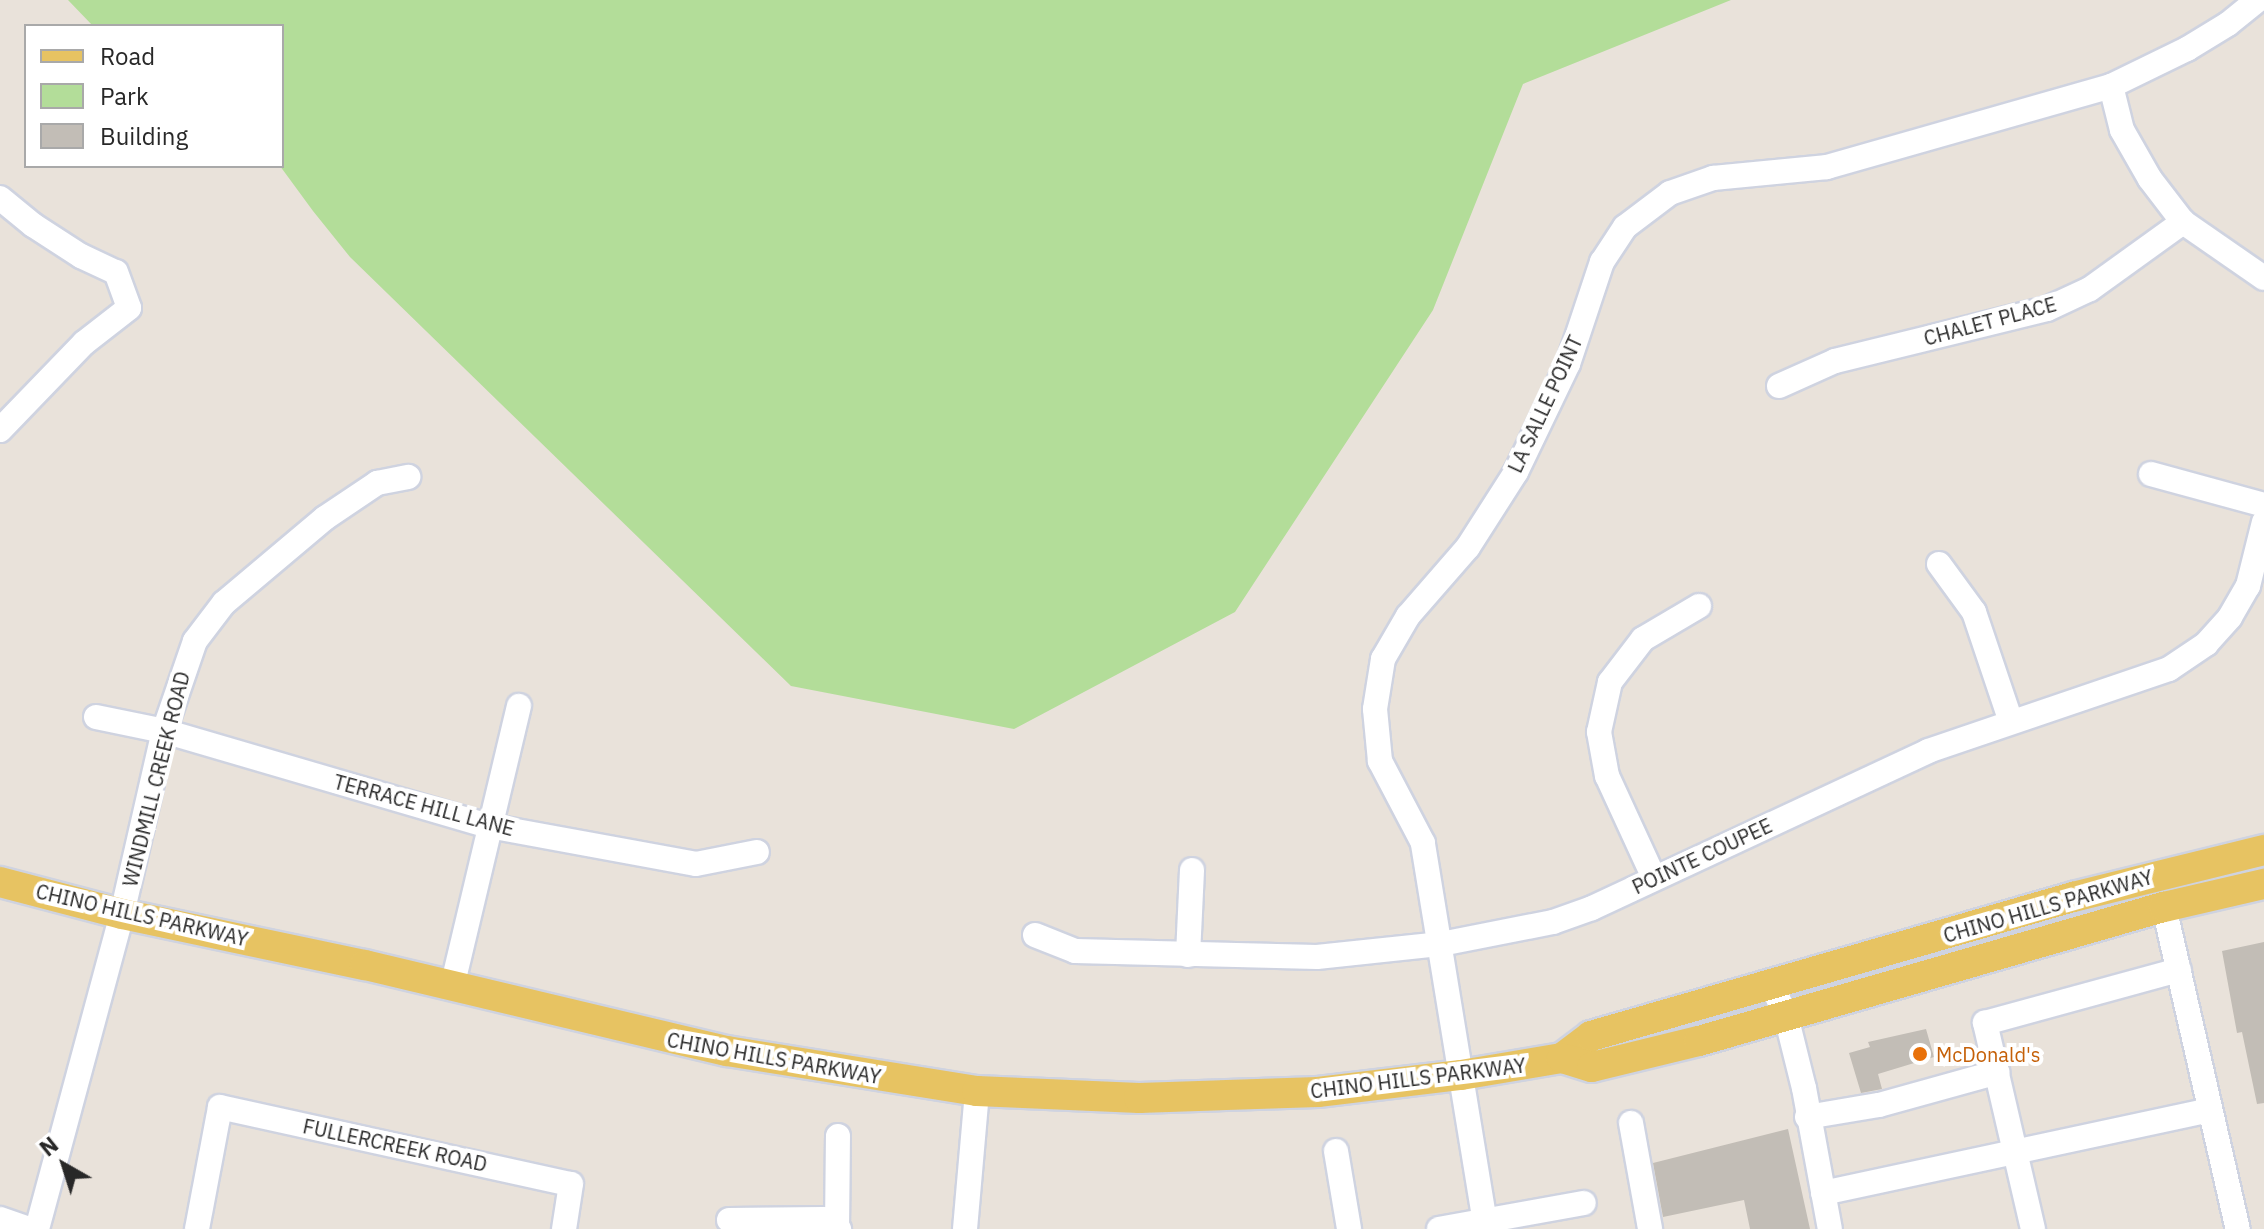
<!DOCTYPE html>
<html>
<head>
<meta charset="utf-8">
<style>
  body { margin:0 }
  #map { position:relative; width:2264px; height:1229px; overflow:hidden; background:#e9e2da; font-family:"IBM Plex Sans",sans-serif }
  div>[style] { position:absolute }
  [style*='--x'] { left:calc(var(--x)*1px); top:calc(var(--y)*1px); width:calc(var(--w)*1px); rotate:calc(var(--a)*1deg) }
  .green>* { inset:0; background:#b3dd99 }
  .building>* { inset:0; background:#c2bdb6 }
  .roads { filter:drop-shadow(2px 0 #cfd3e0) drop-shadow(-2px 0 #cfd3e0) drop-shadow(0 2px #cfd3e0) drop-shadow(0 -2px #cfd3e0) }
  .minor>* { height:24px; margin:-12px; padding:0 12px; transform-origin:12px; border-radius:12px; background:#fff }
  .major>* { height:30px; margin:-15px; padding:0 15px; transform-origin:15px; border-radius:15px; background:#e7c362 }
  .dots>* { width:22px; height:22px; translate:-50% -50%; box-sizing:border-box; border:4px solid #fff; border-radius:50% }
  span { translate:-50% -50%; white-space:nowrap; text-align:center; line-height:1.15; -webkit-text-stroke:8px #fff; paint-order:stroke }
  .street-label { font-size:20px; color:#282828 }
  .food-label { font-size:20px; color:#c56008 }
  .left { translate:0 -50%; text-align:left }
  .legend { position:absolute; left:24px; top:24px; width:260px; height:144px; box-sizing:border-box; background:#fff; border:2px solid #a9a9a9; margin:0; padding:10px 14px; list-style:none; font-size:24px; color:#282828 }
  .legend li { display:flex; align-items:center; gap:16px; height:40px }
  .legend b { width:40px; border:2px solid #a9a9a9 }
  .north { position:absolute; left:24px; top:1125px; width:80px; height:80px; -webkit-text-stroke:6px #fff; paint-order:stroke; rotate:321deg; font-size:22px; font-weight:700; line-height:32px; text-align:center; color:#282828 }
  .north::after { content:''; display:block; margin:auto; width:28px; height:36px; background:#282828; clip-path:polygon(50% 0,100% 100%,50% 72%,0 100%) }
</style>
</head>
<body>
<div id="map">
  <div class="green">
    <i style="clip-path:polygon(68px 0,1731px 0,1523px 84px,1433px 310px,1235px 612px,1014px 729px,791px 686px,350px 257px,313px 211px,280px 166px,282px 26px,93px 26px)"></i>
  </div>
  <div class="building">
    <i style="clip-path:polygon(2264px 942px,2264px 1103px,2257px 1104px,2242px 1032px,2237px 1033px,2222px 951px)"></i>
    <i style="clip-path:polygon(1926px 1029px,1934px 1057px,1878px 1074px,1882px 1089px,1861px 1093px,1849px 1053px,1870px 1047px,1868px 1042px)"></i>
    <i style="clip-path:polygon(1788px 1129px,1810px 1229px,1750px 1229px,1744px 1200px,1663px 1217px,1653px 1163px)"></i>
  </div>
  <div class="roads">
    <div class="minor">
      <i style="--x:2111;--y:86;--w:45;--a:76"></i>
      <i style="--x:2122;--y:130;--w:56;--a:60.3"></i>
      <i style="--x:2150;--y:179;--w:54;--a:52.5"></i>
      <i style="--x:2183;--y:222;--w:98;--a:34.7"></i>
      <i style="--x:0;--y:198;--w:43;--a:39.3"></i>
      <i style="--x:33;--y:225;--w:57;--a:32.9"></i>
      <i style="--x:81;--y:256;--w:38;--a:25"></i>
      <i style="--x:116;--y:272;--w:38;--a:70"></i>
      <i style="--x:129;--y:308;--w:57;--a:142.1"></i>
      <i style="--x:84;--y:343;--w:121;--a:134"></i>
      <i style="--x:1779;--y:386;--w:61;--a:-24.1"></i>
      <i style="--x:1835;--y:361;--w:218;--a:-13.8"></i>
      <i style="--x:2047;--y:309;--w:47;--a:-24.9"></i>
      <i style="--x:2090;--y:289;--w:115;--a:-35.8"></i>
      <i style="--x:2151;--y:474;--w:117;--a:15.3"></i>
      <i style="--x:1939;--y:564;--w:59;--a:53.9"></i>
      <i style="--x:1974;--y:612;--w:116;--a:71.4"></i>
      <i style="--x:96;--y:717;--w:69;--a:11.6"></i>
      <i style="--x:164;--y:731;--w:339;--a:16.3"></i>
      <i style="--x:489;--y:826;--w:210;--a:10.4"></i>
      <i style="--x:696;--y:864;--w:62;--a:-11.1"></i>
      <i style="--x:1654;--y:878;--w:112;--a:-114.7"></i>
      <i style="--x:1607;--y:776;--w:45;--a:-100.3"></i>
      <i style="--x:1599;--y:732;--w:51;--a:-77.6"></i>
      <i style="--x:1610;--y:682;--w:54;--a:-52.5"></i>
      <i style="--x:1643;--y:639;--w:65;--a:-30.5"></i>
      <i style="--x:2164;--y:907;--w:330;--a:77.1"></i>
      <i style="--x:1035;--y:935;--w:43;--a:21.8"></i>
      <i style="--x:1075;--y:951;--w:242;--a:1.4"></i>
      <i style="--x:1317;--y:957;--w:125;--a:-6"></i>
      <i style="--x:1441;--y:944;--w:114;--a:-11.1"></i>
      <i style="--x:1553;--y:922;--w:41;--a:-19.7"></i>
      <i style="--x:1592;--y:908;--w:371;--a:-25"></i>
      <i style="--x:1928;--y:751;--w:255;--a:-18.8"></i>
      <i style="--x:2169;--y:669;--w:45;--a:-34"></i>
      <i style="--x:2206;--y:644;--w:36;--a:-48"></i>
      <i style="--x:2230;--y:617;--w:36;--a:-60"></i>
      <i style="--x:2248;--y:586;--w:66;--a:-76"></i>
      <i style="--x:1188;--y:955;--w:85;--a:-87.3"></i>
      <i style="--x:1772;--y:985;--w:34;--a:66"></i>
      <i style="--x:1786;--y:1016;--w:74;--a:76"></i>
      <i style="--x:1804;--y:1088;--w:143;--a:79.6"></i>
      <i style="--x:452;--y:987;--w:289;--a:-76.6"></i>
      <i style="--x:1807;--y:1117;--w:73;--a:-9.5"></i>
      <i style="--x:1879;--y:1105;--w:123;--a:-15.5"></i>
      <i style="--x:1631;--y:1123;--w:108;--a:79.8"></i>
      <i style="--x:1336;--y:1151;--w:79;--a:80.5"></i>
      <i style="--x:1823;--y:1193;--w:396;--a:-12.1"></i>
      <i style="--x:0;--y:1219;--w:31;--a:19"></i>
      <i style="--x:729;--y:1220;--w:94;--a:-0.6"></i>
      <i style="--x:823;--y:1219;--w:19;--a:32"></i>
      <i style="--x:37;--y:1229;--w:326;--a:-74.9"></i>
      <i style="--x:122;--y:914;--w:188;--a:-77.1"></i>
      <i style="--x:164;--y:731;--w:95;--a:-71"></i>
      <i style="--x:195;--y:641;--w:48;--a:-52.7"></i>
      <i style="--x:224;--y:603;--w:132;--a:-40.1"></i>
      <i style="--x:325;--y:518;--w:63;--a:-33.9"></i>
      <i style="--x:377;--y:483;--w:32;--a:-11"></i>
      <i style="--x:197;--y:1229;--w:124;--a:-79.3"></i>
      <i style="--x:220;--y:1107;--w:359;--a:12.4"></i>
      <i style="--x:571;--y:1184;--w:46;--a:98.8"></i>
      <i style="--x:837;--y:1229;--w:93;--a:-89.4"></i>
      <i style="--x:965;--y:1229;--w:139;--a:-85"></i>
      <i style="--x:1439;--y:1229;--w:147;--a:-10.2"></i>
      <i style="--x:1486;--y:1229;--w:391;--a:-99.3"></i>
      <i style="--x:1423;--y:843;--w:93;--a:-117.7"></i>
      <i style="--x:1380;--y:761;--w:52;--a:-95.5"></i>
      <i style="--x:1375;--y:709;--w:51;--a:-80.9"></i>
      <i style="--x:1383;--y:659;--w:50;--a:-59.8"></i>
      <i style="--x:1408;--y:616;--w:91;--a:-49"></i>
      <i style="--x:1468;--y:547;--w:89;--a:-57.4"></i>
      <i style="--x:1516;--y:472;--w:120;--a:-64.3"></i>
      <i style="--x:1568;--y:364;--w:108;--a:-71.6"></i>
      <i style="--x:1602;--y:262;--w:42;--a:-56.7"></i>
      <i style="--x:1625;--y:227;--w:56;--a:-37.1"></i>
      <i style="--x:1670;--y:193;--w:46;--a:-19.2"></i>
      <i style="--x:1713;--y:178;--w:115;--a:-5.5"></i>
      <i style="--x:1827;--y:167;--w:295;--a:-15.9"></i>
      <i style="--x:2111;--y:86;--w:85;--a:-26"></i>
      <i style="--x:2187;--y:49;--w:48;--a:-31.4"></i>
      <i style="--x:2228;--y:24;--w:38;--a:-39"></i>
      <i style="--x:2033;--y:1229;--w:212;--a:-103.1"></i>
      <i style="--x:1985;--y:1023;--w:201;--a:-15.3"></i>
    </div>
    <div class="major">
      <i style="--x:0;--y:882;--w:126;--a:14.7"></i>
      <i style="--x:122;--y:914;--w:248;--a:11.9"></i>
      <i style="--x:365;--y:965;--w:372;--a:13.4"></i>
      <i style="--x:727;--y:1051;--w:253;--a:9.1"></i>
      <i style="--x:977;--y:1091;--w:162;--a:2.5"></i>
      <i style="--x:1139;--y:1098;--w:179;--a:-1.9"></i>
      <i style="--x:1318;--y:1092;--w:144;--a:-6.8"></i>
      <i style="--x:1461;--y:1075;--w:102;--a:-9.6"></i>
      <i style="--x:1562;--y:1058;--w:36;--a:-37"></i>
      <i style="--x:1591;--y:1036;--w:502;--a:-16.09"></i>
      <i style="--x:2073;--y:897;--w:197;--a:-13.8"></i>
      <i style="--x:1562;--y:1058;--w:31;--a:17"></i>
      <i style="--x:1592;--y:1067;--w:110;--a:-13.7"></i>
      <i style="--x:1699;--y:1041;--w:484;--a:-16.1"></i>
      <i style="--x:2164;--y:907;--w:103;--a:-13"></i>
    </div>
  </div>
  <div class="dots">
    <i style="left:1920px;top:1054px;background:#e8710a"></i>
  </div>
  <div class="street-label">
    <span style="left:1990px;top:321px;rotate:-15deg">CHALET PLACE</span>
    <span style="left:1545px;top:404px;rotate:-65deg">LA SALLE POINT</span>
    <span style="left:156px;top:779px;rotate:-76deg">WINDMILL CREEK ROAD</span>
    <span style="left:424px;top:805px;rotate:15deg">TERRACE HILL LANE</span>
    <span style="left:1702px;top:856px;rotate:-25deg">POINTE COUPEE</span>
    <span style="left:2048px;top:906px;rotate:-16deg">CHINO HILLS PARKWAY</span>
    <span style="left:142px;top:915px;rotate:13deg">CHINO HILLS PARKWAY</span>
    <span style="left:774px;top:1058px;rotate:10deg">CHINO HILLS PARKWAY</span>
    <span style="left:1418px;top:1078px;rotate:-7deg">CHINO HILLS PARKWAY</span>
    <span style="left:395px;top:1145px;rotate:12deg">FULLERCREEK ROAD</span>
  </div>
  <div class="food-label">
    <span class="left" style="left:1936px;top:1054px">McDonald's</span>
  </div>
  <ul class="legend">
  <li><b style="height:10px;background:#e7c362"></b>Road</li>
  <li><b style="height:22px;background:#b3dd99"></b>Park</li>
  <li><b style="height:22px;background:#c2bdb6"></b>Building</li>
  </ul>
  <div class="north">N</div>
</div>
</body>
</html>
